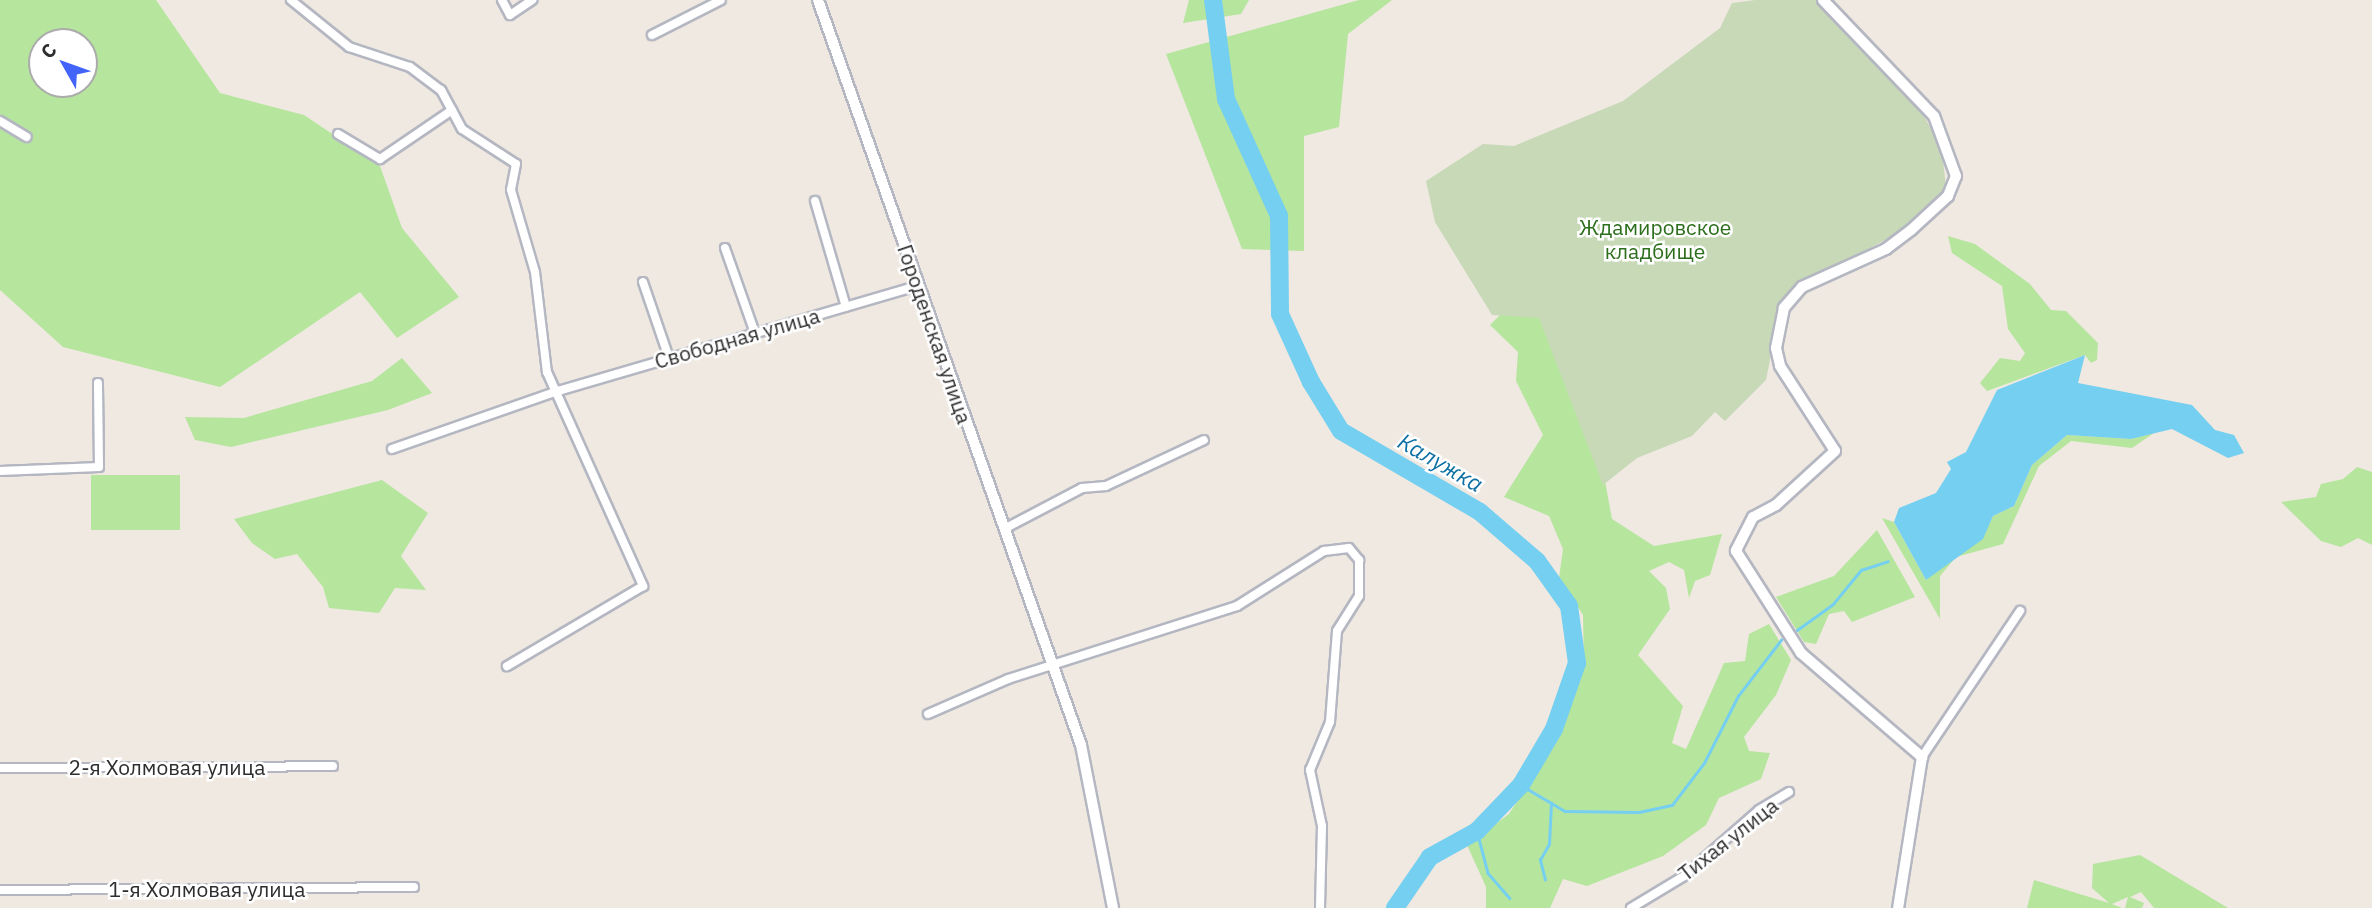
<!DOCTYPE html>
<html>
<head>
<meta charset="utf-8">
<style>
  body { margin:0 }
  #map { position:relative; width:2372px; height:908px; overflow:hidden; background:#efe9e1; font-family:"IBM Plex Sans",sans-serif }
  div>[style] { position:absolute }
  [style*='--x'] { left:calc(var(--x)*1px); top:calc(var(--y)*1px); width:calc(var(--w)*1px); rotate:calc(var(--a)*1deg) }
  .green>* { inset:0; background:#b6e59e; transform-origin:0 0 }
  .cemetery>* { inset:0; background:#c8d9b8 }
  .water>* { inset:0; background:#75cff0 }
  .stream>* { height:2.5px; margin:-1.25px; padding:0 1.25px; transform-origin:1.25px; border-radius:1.25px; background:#75cff0 }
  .river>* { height:18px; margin:-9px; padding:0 9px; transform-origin:9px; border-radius:9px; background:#75cff0 }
  .roads { filter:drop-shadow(2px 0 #b4b7c1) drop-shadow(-2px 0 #b4b7c1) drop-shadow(0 2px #b4b7c1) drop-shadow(0 -2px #b4b7c1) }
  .street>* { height:8px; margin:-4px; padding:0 4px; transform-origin:4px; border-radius:4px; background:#fff }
  .secondary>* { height:10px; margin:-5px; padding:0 5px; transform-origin:5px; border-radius:5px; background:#fff }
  span { translate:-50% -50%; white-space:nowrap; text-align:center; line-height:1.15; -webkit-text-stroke:5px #fff; paint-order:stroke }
  .park-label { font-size:21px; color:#2c6e1b }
  .street-label { font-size:21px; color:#2e2e2e }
  .water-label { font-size:23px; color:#0d6fa3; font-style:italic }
  .north { position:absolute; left:28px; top:28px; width:70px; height:70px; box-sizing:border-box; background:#fff; border:2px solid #ababab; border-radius:50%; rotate:310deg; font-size:19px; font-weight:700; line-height:28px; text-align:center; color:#2e2e2e }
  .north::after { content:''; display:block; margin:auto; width:24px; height:32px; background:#4264fb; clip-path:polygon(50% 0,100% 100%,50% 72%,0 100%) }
</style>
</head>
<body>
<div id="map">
  <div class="green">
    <i style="clip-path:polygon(evenodd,0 0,156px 0,220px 93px,304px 115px,380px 166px,402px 228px,459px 297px,397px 338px,360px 292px,220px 387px,63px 347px,0 290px,0 0,42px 42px,84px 42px,84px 84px,42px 84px,42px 42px)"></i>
    <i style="clip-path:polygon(1189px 0,1249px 0,1241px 14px,1183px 23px)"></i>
    <i style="clip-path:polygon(1359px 0,1392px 0,1348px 34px,1339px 127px,1304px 136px,1304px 251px,1242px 249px,1166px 54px)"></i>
    <i style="clip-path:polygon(1948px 236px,1975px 244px,2030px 284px,2051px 310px,2066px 311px,2098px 343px,2097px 360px,2091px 363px,2085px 355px,1987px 391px,1980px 383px,2000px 358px,2020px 361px,2025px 353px,2008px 329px,2002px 286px,1952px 253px)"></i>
    <i style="clip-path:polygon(1534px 281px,1598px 443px,1612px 519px,1654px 546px,1722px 534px,1710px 575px,1695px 581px,1689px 598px,1684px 570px,1669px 562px,1649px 571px,1666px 588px,1670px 609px,1638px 655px,1683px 706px,1672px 743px,1686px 749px,1724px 663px,1745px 661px,1749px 634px,1769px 624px,1791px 660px,1776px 695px,1744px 737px,1749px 751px,1770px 753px,1761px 779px,1719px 798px,1706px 825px,1663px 856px,1587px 886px,1563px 879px,1550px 908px,1486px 908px,1486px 887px,1467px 845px,1509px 814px,1548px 753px,1584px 665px,1583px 615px,1559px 578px,1563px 549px,1549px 516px,1504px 497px,1543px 435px,1516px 381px,1518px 352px,1490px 325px)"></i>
    <i style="clip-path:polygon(402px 358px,432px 393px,388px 410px,231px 447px,195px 440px,185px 417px,244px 418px,372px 381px)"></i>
    <i style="clip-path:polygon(2154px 433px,2132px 448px,2071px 441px,2039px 466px,2003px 544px,1956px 557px,1940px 576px,1940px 619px,1882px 518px,1894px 522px,1926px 580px,1953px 555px,1982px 539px,1993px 516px,2014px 506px,2032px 465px,2067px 435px,2131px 439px)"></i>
    <i style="clip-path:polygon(2357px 467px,2372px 472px,2372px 545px,2358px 538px,2341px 547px,2321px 541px,2281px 502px,2316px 497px,2321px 484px,2343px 479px)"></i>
    <i style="left:91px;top:475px;width:89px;height:55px"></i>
    <i style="clip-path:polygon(382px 480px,428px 513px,401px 556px,426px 590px,395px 588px,379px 613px,329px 608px,323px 587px,297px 554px,275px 559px,252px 543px,234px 519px)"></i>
    <i style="clip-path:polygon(1877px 530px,1915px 597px,1852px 622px,1844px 611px,1829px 614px,1816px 644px,1804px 642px,1776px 597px,1834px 576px)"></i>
    <i style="clip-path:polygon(2140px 855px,2228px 908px,2154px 908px,2141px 892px,2130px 897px,2144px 903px,2142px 908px,2125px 908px,2128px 897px,2112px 904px,2122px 908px,2027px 908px,2034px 880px,2109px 903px,2092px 888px,2093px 864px)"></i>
  </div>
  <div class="cemetery">
    <i style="clip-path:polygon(1755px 0,1816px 0,1902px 85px,1924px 116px,1942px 149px,1946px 188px,1933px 206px,1889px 238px,1796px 286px,1781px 304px,1766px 380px,1725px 421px,1715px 412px,1692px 436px,1637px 458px,1603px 485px,1539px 318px,1492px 315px,1435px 222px,1426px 181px,1483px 144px,1514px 146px,1623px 101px,1720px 28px,1732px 3px)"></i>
  </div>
  <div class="water">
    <i style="clip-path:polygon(2085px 355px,2078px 383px,2192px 405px,2215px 430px,2234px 435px,2244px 453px,2228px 458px,2172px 429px,2131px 439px,2067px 435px,2032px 465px,2014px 506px,1993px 516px,1983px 539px,1926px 580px,1894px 522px,1899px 508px,1936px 493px,1951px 469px,1947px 462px,1966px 452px,1997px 390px)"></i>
  </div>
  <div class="stream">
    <i style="--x:1797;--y:630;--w:44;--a:-35.8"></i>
    <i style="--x:1833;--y:604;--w:44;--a:-50.5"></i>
    <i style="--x:1861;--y:570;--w:28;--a:-18"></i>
    <i style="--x:1521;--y:785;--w:51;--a:30.6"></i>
    <i style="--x:1565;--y:811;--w:74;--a:0.8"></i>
    <i style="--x:1639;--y:812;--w:34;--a:-12"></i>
    <i style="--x:1672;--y:805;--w:53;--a:-52.7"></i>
    <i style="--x:1704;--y:763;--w:75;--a:-63.1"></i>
    <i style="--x:1738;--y:696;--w:71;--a:-52.5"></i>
    <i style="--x:1477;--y:831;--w:43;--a:75.3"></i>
    <i style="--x:1488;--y:873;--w:33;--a:49"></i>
    <i style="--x:1545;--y:880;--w:21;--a:-104"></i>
    <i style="--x:1540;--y:860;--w:18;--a:-61"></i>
    <i style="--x:1549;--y:844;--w:41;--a:-87.2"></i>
  </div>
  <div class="river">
    <i style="--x:1213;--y:0;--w:100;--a:82.5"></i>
    <i style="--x:1226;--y:99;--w:128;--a:65.6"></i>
    <i style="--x:1279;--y:216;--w:98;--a:89.4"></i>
    <i style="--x:1280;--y:314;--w:75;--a:65.5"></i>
    <i style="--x:1311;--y:382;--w:57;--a:58.5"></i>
    <i style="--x:1341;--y:431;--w:161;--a:30.2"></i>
    <i style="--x:1480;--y:512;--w:75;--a:40.7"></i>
    <i style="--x:1537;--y:561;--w:55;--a:54.6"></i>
    <i style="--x:1569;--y:606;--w:58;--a:82"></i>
    <i style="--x:1577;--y:663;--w:70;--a:109.2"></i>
    <i style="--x:1554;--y:729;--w:65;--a:120.5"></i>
    <i style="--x:1521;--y:785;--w:64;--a:133.7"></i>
    <i style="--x:1477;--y:831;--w:54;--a:151"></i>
    <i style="--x:1430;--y:857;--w:62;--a:124.5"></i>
  </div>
  <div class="roads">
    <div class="street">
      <i style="--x:291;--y:0;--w:75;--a:39"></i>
      <i style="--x:349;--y:47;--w:64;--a:18.2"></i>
      <i style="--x:410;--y:67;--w:39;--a:37"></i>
      <i style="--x:441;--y:90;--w:44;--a:61.7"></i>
      <i style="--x:462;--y:129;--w:64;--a:32.9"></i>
      <i style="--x:516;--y:164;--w:26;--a:101"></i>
      <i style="--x:511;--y:190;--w:85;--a:73.7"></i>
      <i style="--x:535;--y:272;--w:101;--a:83.2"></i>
      <i style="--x:547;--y:372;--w:235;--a:65.8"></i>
      <i style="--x:643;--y:586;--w:158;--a:149.5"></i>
      <i style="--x:502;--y:0;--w:17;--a:62"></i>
      <i style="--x:510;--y:15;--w:27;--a:-34"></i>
      <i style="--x:652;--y:35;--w:77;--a:-26.9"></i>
      <i style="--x:0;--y:121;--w:31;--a:31"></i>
      <i style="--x:338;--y:134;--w:49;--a:30.8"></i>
      <i style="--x:380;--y:159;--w:87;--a:-34.2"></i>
      <i style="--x:815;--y:201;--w:110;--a:73.7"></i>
      <i style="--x:725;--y:248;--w:90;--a:70.6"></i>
      <i style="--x:643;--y:282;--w:80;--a:71.1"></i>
      <i style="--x:392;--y:449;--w:176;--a:-19.3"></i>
      <i style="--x:558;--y:391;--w:374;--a:-16.3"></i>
      <i style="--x:0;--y:471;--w:99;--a:-2.3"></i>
      <i style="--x:99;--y:467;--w:84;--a:-90.7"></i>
      <i style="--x:1004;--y:529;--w:88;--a:-27.7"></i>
      <i style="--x:1082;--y:488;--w:24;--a:-5"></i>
      <i style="--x:1106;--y:486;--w:108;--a:-25.1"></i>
      <i style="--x:928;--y:714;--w:87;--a:-23.6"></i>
      <i style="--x:1008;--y:679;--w:240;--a:-17.7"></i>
      <i style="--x:1237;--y:606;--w:103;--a:-32.3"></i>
      <i style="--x:1324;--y:551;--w:25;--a:-7"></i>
      <i style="--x:1349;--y:548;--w:16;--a:50"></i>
      <i style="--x:1359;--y:560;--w:36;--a:90"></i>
      <i style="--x:1359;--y:596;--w:41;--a:122.2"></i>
      <i style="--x:1337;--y:631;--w:91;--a:94.4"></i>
      <i style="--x:1330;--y:722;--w:52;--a:112.6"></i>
      <i style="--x:1310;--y:770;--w:57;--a:77.9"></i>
      <i style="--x:1322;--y:826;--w:82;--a:91.4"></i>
      <i style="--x:1922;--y:757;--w:176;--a:-56.1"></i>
      <i style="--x:0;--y:768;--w:333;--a:-0.3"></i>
      <i style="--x:0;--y:890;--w:414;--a:-0.4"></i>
      <i style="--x:1631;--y:908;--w:62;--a:-31.1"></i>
      <i style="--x:1684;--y:876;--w:100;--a:-41.3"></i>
      <i style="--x:1759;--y:810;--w:35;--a:-31"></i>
    </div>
    <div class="secondary">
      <i style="--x:818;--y:0;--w:790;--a:70.56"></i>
      <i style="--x:1081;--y:745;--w:166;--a:78.9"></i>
      <i style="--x:1823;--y:0;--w:161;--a:46.3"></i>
      <i style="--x:1934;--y:116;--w:64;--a:69.9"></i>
      <i style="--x:1956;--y:176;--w:22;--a:112"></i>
      <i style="--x:1948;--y:196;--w:50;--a:137.4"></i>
      <i style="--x:1911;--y:230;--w:31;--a:143"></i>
      <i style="--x:1886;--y:249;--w:92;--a:155.7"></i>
      <i style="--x:1802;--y:287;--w:28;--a:131"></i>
      <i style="--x:1784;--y:308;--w:41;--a:101.3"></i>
      <i style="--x:1776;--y:348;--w:18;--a:77"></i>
      <i style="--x:1780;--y:366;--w:101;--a:57.1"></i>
      <i style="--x:1835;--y:451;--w:80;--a:137.5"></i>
      <i style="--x:1776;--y:505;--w:26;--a:152"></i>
      <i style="--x:1753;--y:517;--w:38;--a:117"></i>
      <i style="--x:1736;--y:551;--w:121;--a:57.5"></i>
      <i style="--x:1801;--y:653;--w:160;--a:40.7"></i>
      <i style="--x:1922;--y:757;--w:153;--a:99"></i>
    </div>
  </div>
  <div class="park-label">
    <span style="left:1655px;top:239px">Ждамировское<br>кладбище</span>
  </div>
  <div class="street-label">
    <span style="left:935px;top:334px;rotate:71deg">Городенская улица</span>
    <span style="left:737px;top:338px;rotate:-16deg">Свободная улица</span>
    <span style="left:167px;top:767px">2-я Холмовая улица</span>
    <span style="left:1728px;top:839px;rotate:-38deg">Тихая улица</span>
    <span style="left:207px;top:889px">1-я Холмовая улица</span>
  </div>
  <div class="water-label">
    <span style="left:1441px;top:462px;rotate:30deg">Калужка</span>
  </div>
  <div class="north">С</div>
</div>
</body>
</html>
